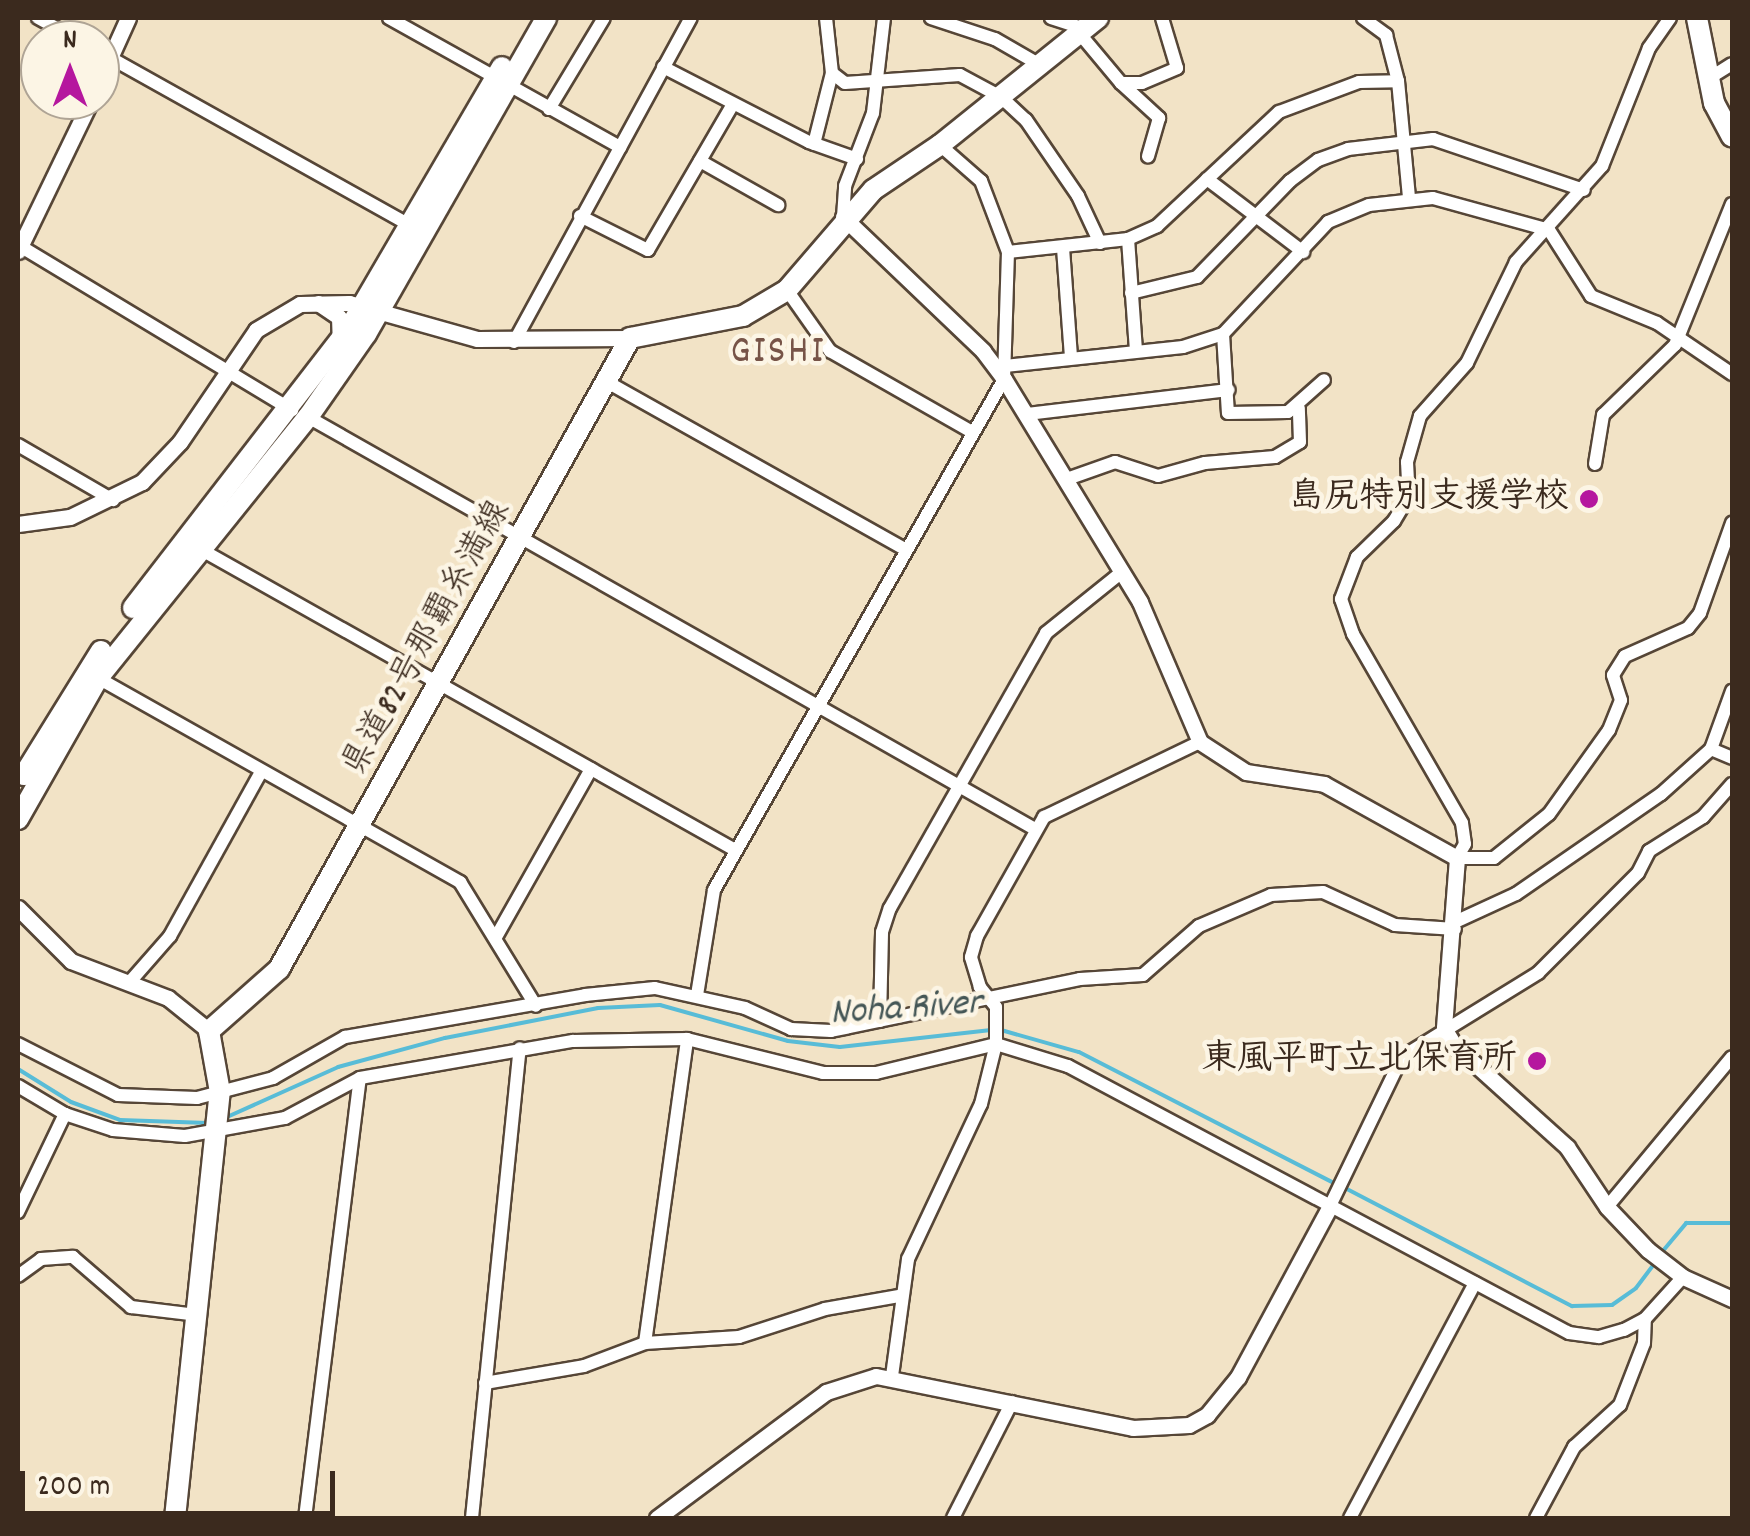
<!DOCTYPE html>
<html>
<head>
<meta charset="utf-8">
<style>
  body { margin:0 }
  #map { position:relative; width:1750px; height:1536px; overflow:hidden; background:#f2e3c6; font-family:Dekko,"Klee One",sans-serif }
  div>[style] { position:absolute }
  [style*='--x'] { left:calc(var(--x)*1px); top:calc(var(--y)*1px); width:calc(var(--w)*1px); rotate:calc(var(--a)*1deg) }
  .stream>* { height:4px; margin:-2px; padding:0 2px; transform-origin:2px; border-radius:2px; background:#58bcd7 }
  .roads { filter:drop-shadow(2px 0 #564637) drop-shadow(-2px 0 #564637) drop-shadow(0 2px #564637) drop-shadow(0 -2px #564637) }
  .minor>* { height:12px; margin:-6px; padding:0 6px; transform-origin:6px; border-radius:6px; background:#fff }
  .tertiary>* { height:15px; margin:-7.5px; padding:0 7.5px; transform-origin:7.5px; border-radius:7.5px; background:#fff }
  .primary>* { height:20px; margin:-10px; padding:0 10px; transform-origin:10px; border-radius:10px; background:#fff }
  .trunk>* { height:20px; margin:-10px; padding:0 10px; transform-origin:10px; border-radius:10px; background:#fff }
  .dots>* { width:28px; height:28px; translate:-50% -50%; box-sizing:border-box; border:5px solid #fcf5e5; border-radius:50% }
  span { translate:-50% -50%; white-space:nowrap; text-align:center; line-height:1.15; -webkit-text-stroke:9px #fcf5e5; paint-order:stroke }
  .poi-label { font-size:35px; color:#3b2a1e; font-weight:700 }
  .right { translate:-100% -50%; text-align:right }
  .street-label { font-size:35px; color:#3b2a1e }
  .water-label { font-size:38px; color:#445656; font-style:italic }
  .quarter-label { font-size:40px; color:#775448; letter-spacing:2.5px }
  .frame { position:absolute; inset:0; border:20px solid #3b2a1e; pointer-events:none }
  .north { position:absolute; left:20px; top:20px; width:100px; height:100px; box-sizing:border-box; background:#fcf5e5; border:2px solid #afa495; border-radius:50%; rotate:0deg; font-size:28px; font-weight:700; line-height:40px; text-align:center; color:#3b2a1e }
  .north::after { content:''; display:block; margin:auto; width:35px; height:45px; background:#b5179e; clip-path:polygon(50% 0,100% 100%,50% 72%,0 100%) }
  .scale { position:absolute; left:20px; top:1471px; width:315px; height:45px; box-sizing:border-box; border:5px solid #3b2a1e; border-top:0; padding-left:12px; font-size:30px; line-height:35px; white-space:nowrap; color:#3b2a1e; -webkit-text-stroke:8px #fcf5e5; paint-order:stroke }
</style>
</head>
<body>
<div id="map">
  <div class="stream">
    <i style="--x:1001;--y:1030;--w:81;--a:15.8"></i>
    <i style="--x:1079;--y:1052;--w:289;--a:27.2"></i>
    <i style="--x:18;--y:1069;--w:62;--a:31.9"></i>
    <i style="--x:71;--y:1102;--w:52;--a:20.2"></i>
    <i style="--x:120;--y:1120;--w:88;--a:2"></i>
    <i style="--x:227;--y:1117;--w:122;--a:-24.2"></i>
    <i style="--x:338;--y:1067;--w:111;--a:-15.2"></i>
    <i style="--x:445;--y:1038;--w:156;--a:-11.1"></i>
    <i style="--x:598;--y:1008;--w:62;--a:-2.8"></i>
    <i style="--x:660;--y:1005;--w:133;--a:15.7"></i>
    <i style="--x:788;--y:1041;--w:52;--a:6.6"></i>
    <i style="--x:840;--y:1047;--w:152;--a:-6.4"></i>
    <i style="--x:1345;--y:1188;--w:256;--a:27.5"></i>
    <i style="--x:1572;--y:1306;--w:40;--a:-1.4"></i>
    <i style="--x:1612;--y:1305;--w:29;--a:-35"></i>
    <i style="--x:1636;--y:1288;--w:35;--a:-53"></i>
    <i style="--x:1662;--y:1252;--w:38;--a:-50"></i>
    <i style="--x:1686;--y:1223;--w:46;--a:0"></i>
  </div>
  <div class="roads">
    <div class="minor">
      <i style="--x:38;--y:18;--w:46;--a:28.8"></i>
      <i style="--x:389;--y:18;--w:265;--a:29.2"></i>
      <i style="--x:826;--y:18;--w:55;--a:83.8"></i>
      <i style="--x:832;--y:73;--w:16;--a:38"></i>
      <i style="--x:845;--y:83;--w:115;--a:-4"></i>
      <i style="--x:960;--y:75;--w:47;--a:28.2"></i>
      <i style="--x:1001;--y:97;--w:34;--a:43"></i>
      <i style="--x:1026;--y:120;--w:92;--a:55.6"></i>
      <i style="--x:1078;--y:196;--w:52;--a:64.9"></i>
      <i style="--x:931;--y:18;--w:67;--a:18.2"></i>
      <i style="--x:995;--y:39;--w:52;--a:30"></i>
      <i style="--x:1051;--y:18;--w:35;--a:18"></i>
      <i style="--x:1363;--y:18;--w:29;--a:36"></i>
      <i style="--x:1386;--y:35;--w:48;--a:75.4"></i>
      <i style="--x:1670;--y:18;--w:37;--a:125"></i>
      <i style="--x:1649;--y:48;--w:127;--a:111.7"></i>
      <i style="--x:1602;--y:166;--w:129;--a:131.9"></i>
      <i style="--x:1516;--y:262;--w:112;--a:115.9"></i>
      <i style="--x:1467;--y:363;--w:71;--a:131.6"></i>
      <i style="--x:1420;--y:416;--w:48;--a:105.8"></i>
      <i style="--x:1407;--y:462;--w:34;--a:87"></i>
      <i style="--x:1409;--y:496;--w:29;--a:121"></i>
      <i style="--x:1394;--y:521;--w:52;--a:135.8"></i>
      <i style="--x:1357;--y:557;--w:45;--a:110.9"></i>
      <i style="--x:1341;--y:599;--w:37;--a:71"></i>
      <i style="--x:1353;--y:634;--w:218;--a:60"></i>
      <i style="--x:1462;--y:823;--w:21;--a:82"></i>
      <i style="--x:1465;--y:844;--w:16;--a:120"></i>
      <i style="--x:1457;--y:858;--w:37;--a:0"></i>
      <i style="--x:1494;--y:858;--w:70;--a:-38.7"></i>
      <i style="--x:1549;--y:814;--w:103;--a:-54.5"></i>
      <i style="--x:1609;--y:730;--w:32;--a:-68"></i>
      <i style="--x:1621;--y:700;--w:26;--a:-108"></i>
      <i style="--x:1613;--y:675;--w:22;--a:-58"></i>
      <i style="--x:1625;--y:656;--w:69;--a:-24"></i>
      <i style="--x:1688;--y:628;--w:19;--a:-51"></i>
      <i style="--x:1700;--y:613;--w:96;--a:-70.4"></i>
      <i style="--x:1080;--y:34;--w:64;--a:50.1"></i>
      <i style="--x:1121;--y:83;--w:21;--a:0"></i>
      <i style="--x:1142;--y:83;--w:38;--a:-23"></i>
      <i style="--x:1177;--y:68;--w:52;--a:-106.7"></i>
      <i style="--x:100;--y:52;--w:355;--a:29.2"></i>
      <i style="--x:663;--y:67;--w:164;--a:27.2"></i>
      <i style="--x:809;--y:142;--w:51;--a:19.5"></i>
      <i style="--x:1708;--y:79;--w:28;--a:-32"></i>
      <i style="--x:1121;--y:83;--w:52;--a:42.6"></i>
      <i style="--x:1159;--y:118;--w:40;--a:106"></i>
      <i style="--x:549;--y:109;--w:106;--a:-58.9"></i>
      <i style="--x:814;--y:144;--w:73;--a:-75.8"></i>
      <i style="--x:700;--y:161;--w:90;--a:29.4"></i>
      <i style="--x:1207;--y:179;--w:121;--a:37.2"></i>
      <i style="--x:580;--y:216;--w:76;--a:26.6"></i>
      <i style="--x:648;--y:250;--w:169;--a:-59.8"></i>
      <i style="--x:843;--y:217;--w:31;--a:-86"></i>
      <i style="--x:845;--y:186;--w:78;--a:-69"></i>
      <i style="--x:873;--y:113;--w:96;--a:-83.4"></i>
      <i style="--x:1128;--y:239;--w:112;--a:85.9"></i>
      <i style="--x:20;--y:246;--w:318;--a:31.1"></i>
      <i style="--x:1063;--y:248;--w:109;--a:85.8"></i>
      <i style="--x:1008;--y:252;--w:121;--a:-6.2"></i>
      <i style="--x:1128;--y:239;--w:32;--a:-24"></i>
      <i style="--x:1157;--y:226;--w:167;--a:-43.1"></i>
      <i style="--x:1279;--y:112;--w:85;--a:-20.6"></i>
      <i style="--x:1359;--y:82;--w:39;--a:-1"></i>
      <i style="--x:1398;--y:81;--w:118;--a:84.6"></i>
      <i style="--x:787;--y:290;--w:75;--a:54.8"></i>
      <i style="--x:830;--y:351;--w:163;--a:29.7"></i>
      <i style="--x:1131;--y:293;--w:68;--a:-13.6"></i>
      <i style="--x:1197;--y:277;--w:134;--a:-45.9"></i>
      <i style="--x:1290;--y:181;--w:35;--a:-37"></i>
      <i style="--x:1318;--y:160;--w:32;--a:-20"></i>
      <i style="--x:1348;--y:149;--w:86;--a:-6.7"></i>
      <i style="--x:1433;--y:139;--w:159;--a:18.7"></i>
      <i style="--x:1223;--y:334;--w:79;--a:86.4"></i>
      <i style="--x:1228;--y:413;--w:60;--a:-1"></i>
      <i style="--x:1288;--y:412;--w:48;--a:-41.6"></i>
      <i style="--x:514;--y:342;--w:369;--a:-61.4"></i>
      <i style="--x:1005;--y:366;--w:179;--a:-6.1"></i>
      <i style="--x:1183;--y:347;--w:42;--a:-18"></i>
      <i style="--x:1223;--y:334;--w:154;--a:-46.8"></i>
      <i style="--x:1328;--y:222;--w:44;--a:-22.5"></i>
      <i style="--x:1369;--y:205;--w:64;--a:-6.2"></i>
      <i style="--x:1433;--y:198;--w:120;--a:15.4"></i>
      <i style="--x:1549;--y:230;--w:78;--a:57.5"></i>
      <i style="--x:1591;--y:296;--w:71;--a:22.2"></i>
      <i style="--x:1657;--y:323;--w:91;--a:34.2"></i>
      <i style="--x:609;--y:383;--w:339;--a:29.3"></i>
      <i style="--x:1027;--y:414;--w:203;--a:-6.8"></i>
      <i style="--x:308;--y:417;--w:836;--a:29.54"></i>
      <i style="--x:18;--y:445;--w:110;--a:30.1"></i>
      <i style="--x:1595;--y:464;--w:50;--a:-80.7"></i>
      <i style="--x:1603;--y:415;--w:100;--a:-44.2"></i>
      <i style="--x:1675;--y:345;--w:152;--a:-68"></i>
      <i style="--x:1067;--y:479;--w:51;--a:-19.5"></i>
      <i style="--x:1115;--y:462;--w:45;--a:18"></i>
      <i style="--x:1158;--y:476;--w:49;--a:-15.5"></i>
      <i style="--x:1205;--y:463;--w:70;--a:-4.9"></i>
      <i style="--x:1275;--y:457;--w:29;--a:-31"></i>
      <i style="--x:1300;--y:442;--w:34;--a:-92"></i>
      <i style="--x:200;--y:549;--w:614;--a:29.36"></i>
      <i style="--x:98;--y:678;--w:416;--a:29.4"></i>
      <i style="--x:460;--y:882;--w:145;--a:58.5"></i>
      <i style="--x:1711;--y:749;--w:23;--a:23"></i>
      <i style="--x:1455;--y:922;--w:67;--a:-24.7"></i>
      <i style="--x:1516;--y:894;--w:176;--a:-34.6"></i>
      <i style="--x:1661;--y:794;--w:67;--a:-42"></i>
      <i style="--x:1711;--y:749;--w:62;--a:-70.1"></i>
      <i style="--x:496;--y:937;--w:193;--a:-60.5"></i>
      <i style="--x:128;--y:984;--w:64;--a:-48.8"></i>
      <i style="--x:170;--y:936;--w:188;--a:-61"></i>
      <i style="--x:697;--y:995;--w:106;--a:-80.8"></i>
      <i style="--x:714;--y:890;--w:588;--a:-60.42"></i>
      <i style="--x:1004;--y:379;--w:127;--a:-88.2"></i>
      <i style="--x:1008;--y:252;--w:76;--a:-110.8"></i>
      <i style="--x:981;--y:181;--w:55;--a:-138.7"></i>
      <i style="--x:880;--y:1021;--w:89;--a:-88.7"></i>
      <i style="--x:882;--y:932;--w:25;--a:-72"></i>
      <i style="--x:890;--y:908;--w:316;--a:-60.4"></i>
      <i style="--x:1046;--y:633;--w:97;--a:-38.8"></i>
      <i style="--x:18;--y:1044;--w:112;--a:27"></i>
      <i style="--x:118;--y:1095;--w:79;--a:2.2"></i>
      <i style="--x:197;--y:1098;--w:79;--a:-14.7"></i>
      <i style="--x:273;--y:1078;--w:83;--a:-29.7"></i>
      <i style="--x:345;--y:1037;--w:244;--a:-9.9"></i>
      <i style="--x:585;--y:995;--w:70;--a:-5.7"></i>
      <i style="--x:655;--y:988;--w:92;--a:12.5"></i>
      <i style="--x:745;--y:1008;--w:51;--a:24.5"></i>
      <i style="--x:791;--y:1029;--w:40;--a:2.9"></i>
      <i style="--x:831;--y:1031;--w:254;--a:-11.8"></i>
      <i style="--x:1080;--y:979;--w:63;--a:-3.6"></i>
      <i style="--x:1143;--y:975;--w:74;--a:-41.2"></i>
      <i style="--x:1199;--y:926;--w:78;--a:-23.3"></i>
      <i style="--x:1271;--y:895;--w:52;--a:-3.3"></i>
      <i style="--x:1323;--y:892;--w:79;--a:24.6"></i>
      <i style="--x:1395;--y:925;--w:60;--a:3.8"></i>
      <i style="--x:18;--y:1086;--w:55;--a:30.8"></i>
      <i style="--x:65;--y:1114;--w:51;--a:18.4"></i>
      <i style="--x:113;--y:1130;--w:72;--a:4.8"></i>
      <i style="--x:185;--y:1136;--w:102;--a:-10.2"></i>
      <i style="--x:285;--y:1118;--w:85;--a:-28.1"></i>
      <i style="--x:360;--y:1078;--w:216;--a:-9.9"></i>
      <i style="--x:573;--y:1041;--w:114;--a:-1"></i>
      <i style="--x:687;--y:1039;--w:140;--a:14"></i>
      <i style="--x:823;--y:1073;--w:53;--a:0"></i>
      <i style="--x:876;--y:1073;--w:123;--a:-13.6"></i>
      <i style="--x:996;--y:1044;--w:75;--a:17"></i>
      <i style="--x:1068;--y:1066;--w:568;--a:28.05"></i>
      <i style="--x:1569;--y:1333;--w:30;--a:8"></i>
      <i style="--x:1599;--y:1337;--w:26;--a:-16"></i>
      <i style="--x:1624;--y:1330;--w:24;--a:-28"></i>
      <i style="--x:1645;--y:1319;--w:57;--a:-47.9"></i>
      <i style="--x:1607;--y:1207;--w:195;--a:-50.2"></i>
      <i style="--x:1329;--y:1208;--w:168;--a:-64.2"></i>
      <i style="--x:1402;--y:1057;--w:160;--a:-31.7"></i>
      <i style="--x:1538;--y:973;--w:141;--a:-45"></i>
      <i style="--x:1638;--y:873;--w:25;--a:-63"></i>
      <i style="--x:1649;--y:851;--w:64;--a:-32.2"></i>
      <i style="--x:1703;--y:817;--w:44;--a:-48.7"></i>
      <i style="--x:18;--y:1212;--w:109;--a:-64.4"></i>
      <i style="--x:18;--y:1276;--w:29;--a:-36"></i>
      <i style="--x:41;--y:1259;--w:32;--a:-4"></i>
      <i style="--x:73;--y:1257;--w:77;--a:40.8"></i>
      <i style="--x:131;--y:1307;--w:66;--a:6.9"></i>
      <i style="--x:645;--y:1343;--w:307;--a:-82.1"></i>
      <i style="--x:892;--y:1376;--w:118;--a:-82.2"></i>
      <i style="--x:908;--y:1259;--w:171;--a:-64.8"></i>
      <i style="--x:981;--y:1104;--w:62;--a:-76"></i>
      <i style="--x:996;--y:1044;--w:37;--a:-90"></i>
      <i style="--x:996;--y:1007;--w:26;--a:-129"></i>
      <i style="--x:980;--y:987;--w:31;--a:-107"></i>
      <i style="--x:971;--y:957;--w:22;--a:-74"></i>
      <i style="--x:977;--y:936;--w:137;--a:-60.6"></i>
      <i style="--x:1044;--y:817;--w:173;--a:-25.7"></i>
      <i style="--x:485;--y:1383;--w:100;--a:-9.7"></i>
      <i style="--x:584;--y:1366;--w:65;--a:-20.7"></i>
      <i style="--x:645;--y:1343;--w:94;--a:-3.7"></i>
      <i style="--x:739;--y:1337;--w:90;--a:-18"></i>
      <i style="--x:825;--y:1309;--w:75;--a:-10"></i>
      <i style="--x:305;--y:1518;--w:443;--a:-82.9"></i>
      <i style="--x:472;--y:1518;--w:472;--a:-84.2"></i>
      <i style="--x:953;--y:1518;--w:130;--a:-63"></i>
      <i style="--x:1350;--y:1518;--w:266;--a:-62"></i>
      <i style="--x:1536;--y:1518;--w:81;--a:-61.8"></i>
      <i style="--x:1574;--y:1447;--w:62;--a:-42.4"></i>
      <i style="--x:1620;--y:1405;--w:66;--a:-68.8"></i>
      <i style="--x:1644;--y:1343;--w:24;--a:-88"></i>
    </div>
    <div class="tertiary">
      <i style="--x:100;--y:80;--w:68;--a:-65.7"></i>
      <i style="--x:843;--y:217;--w:194;--a:43.7"></i>
      <i style="--x:983;--y:351;--w:35;--a:53"></i>
      <i style="--x:1004;--y:379;--w:261;--a:58.6"></i>
      <i style="--x:1140;--y:602;--w:152;--a:66.8"></i>
      <i style="--x:1200;--y:742;--w:55;--a:33.1"></i>
      <i style="--x:1246;--y:772;--w:79;--a:8.7"></i>
      <i style="--x:1324;--y:784;--w:152;--a:29.1"></i>
      <i style="--x:1457;--y:858;--w:170;--a:94.4"></i>
      <i style="--x:1444;--y:1028;--w:21;--a:59"></i>
      <i style="--x:1455;--y:1046;--w:151;--a:42"></i>
      <i style="--x:1567;--y:1147;--w:72;--a:56.3"></i>
      <i style="--x:1607;--y:1207;--w:59;--a:46.4"></i>
      <i style="--x:1648;--y:1250;--w:44;--a:37.6"></i>
      <i style="--x:1683;--y:1277;--w:54;--a:24.2"></i>
      <i style="--x:18;--y:251;--w:168;--a:-64.2"></i>
      <i style="--x:318;--y:303;--w:25;--a:34"></i>
      <i style="--x:339;--y:317;--w:25;--a:88"></i>
      <i style="--x:18;--y:524;--w:52;--a:-7.7"></i>
      <i style="--x:70;--y:517;--w:80;--a:-25.9"></i>
      <i style="--x:142;--y:482;--w:55;--a:-46.5"></i>
      <i style="--x:180;--y:442;--w:135;--a:-55.8"></i>
      <i style="--x:256;--y:330;--w:51;--a:-30.6"></i>
      <i style="--x:300;--y:304;--w:49;--a:-1.2"></i>
      <i style="--x:349;--y:303;--w:133;--a:15.7"></i>
      <i style="--x:477;--y:339;--w:153;--a:-0.4"></i>
      <i style="--x:18;--y:908;--w:75;--a:45"></i>
      <i style="--x:71;--y:961;--w:104;--a:20.9"></i>
      <i style="--x:168;--y:998;--w:53;--a:38.8"></i>
      <i style="--x:657;--y:1518;--w:211;--a:-36.7"></i>
      <i style="--x:826;--y:1392;--w:52;--a:-17.7"></i>
      <i style="--x:876;--y:1376;--w:262;--a:11.4"></i>
      <i style="--x:1133;--y:1428;--w:56;--a:-3.1"></i>
      <i style="--x:1189;--y:1425;--w:21;--a:-29"></i>
      <i style="--x:1207;--y:1415;--w:49;--a:-50.8"></i>
      <i style="--x:1238;--y:1377;--w:192;--a:-61.7"></i>
    </div>
    <div class="primary">
      <i style="--x:133;--y:608;--w:355;--a:-52.3"></i>
      <i style="--x:350;--y:327;--w:301;--a:-59.7"></i>
      <i style="--x:24;--y:775;--w:146;--a:-58.2"></i>
      <i style="--x:18;--y:819;--w:162;--a:-60.4"></i>
      <i style="--x:98;--y:678;--w:335;--a:-51.2"></i>
      <i style="--x:308;--y:417;--w:101;--a:-55.1"></i>
      <i style="--x:366;--y:334;--w:364;--a:-60.3"></i>
      <i style="--x:175;--y:1518;--w:428;--a:-84"></i>
      <i style="--x:220;--y:1092;--w:62;--a:-100.2"></i>
      <i style="--x:209;--y:1031;--w:94;--a:-41.5"></i>
      <i style="--x:279;--y:969;--w:722;--a:-60.91"></i>
      <i style="--x:630;--y:338;--w:115;--a:-11"></i>
      <i style="--x:743;--y:316;--w:51;--a:-30.6"></i>
      <i style="--x:787;--y:290;--w:132;--a:-49.3"></i>
      <i style="--x:873;--y:190;--w:81;--a:-33.9"></i>
      <i style="--x:940;--y:145;--w:203;--a:-38.8"></i>
    </div>
    <div class="trunk">
      <i style="--x:1697;--y:18;--w:87;--a:78.7"></i>
      <i style="--x:1714;--y:103;--w:38;--a:62"></i>
    </div>
  </div>
  <div class="dots">
    <i style="left:1589px;top:499px;background:#b5179e"></i>
    <i style="left:1537px;top:1061px;background:#b5179e"></i>
  </div>
  <div class="poi-label">
    <span class="right" style="left:1569px;top:499px">島尻特別支援学校</span>
    <span class="right" style="left:1517px;top:1061px">東風平町立北保育所</span>
  </div>
  <div class="street-label">
    <span style="left:428px;top:639px;rotate:-61deg">県道82号那覇糸満線</span>
  </div>
  <div class="water-label">
    <span style="left:906px;top:1010px;rotate:-4deg">Noha River</span>
  </div>
  <div class="quarter-label">
    <span style="left:778px;top:354px">GISHI</span>
  </div>
  <div class="frame"></div>
  <div class="north">N</div>
  <div class="scale">200 m</div>
</div>
</body>
</html>
